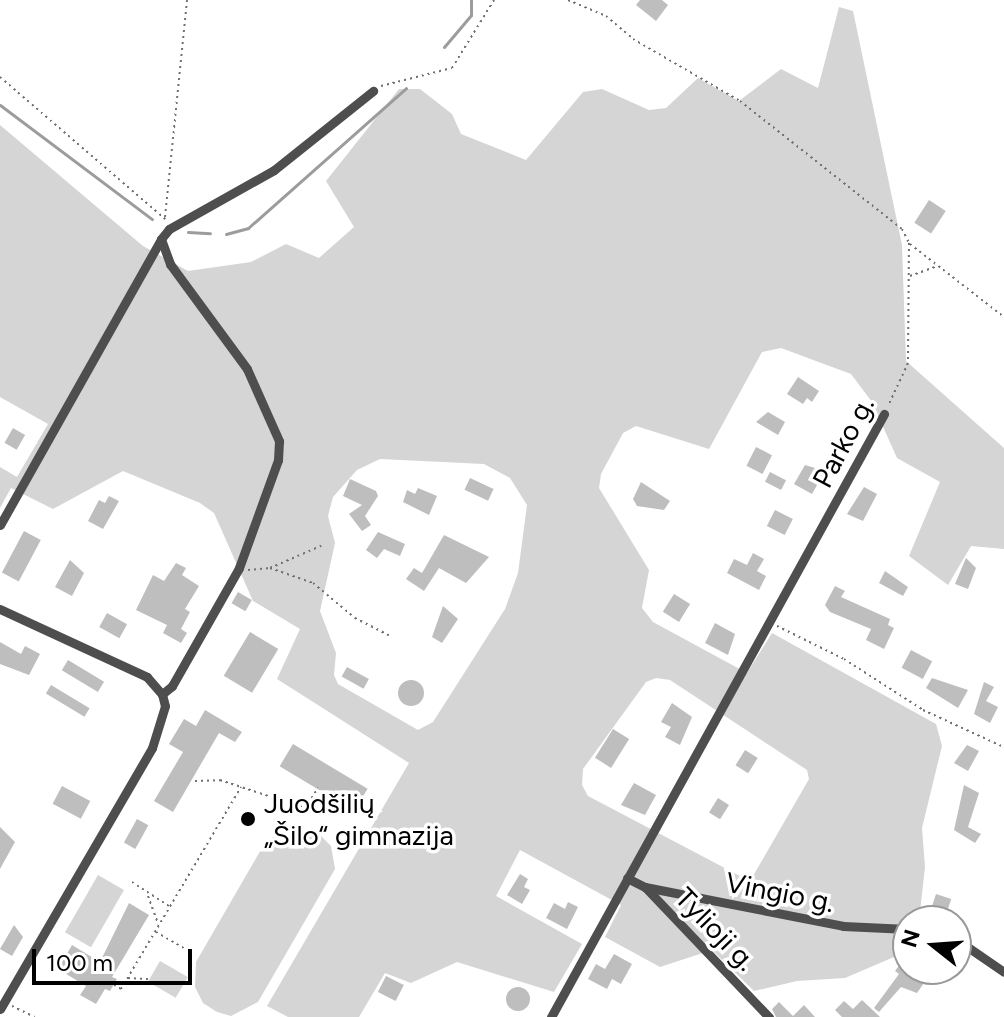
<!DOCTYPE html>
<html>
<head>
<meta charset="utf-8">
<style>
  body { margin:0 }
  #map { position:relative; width:1004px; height:1017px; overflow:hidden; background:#fff; font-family:Figtree,sans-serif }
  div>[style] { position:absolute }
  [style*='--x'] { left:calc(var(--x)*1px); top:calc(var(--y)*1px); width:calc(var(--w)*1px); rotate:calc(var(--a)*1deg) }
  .green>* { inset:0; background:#d5d5d5; transform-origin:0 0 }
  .stream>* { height:3px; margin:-1.5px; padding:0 1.5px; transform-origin:1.5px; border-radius:1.5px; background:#9c9c9c }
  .building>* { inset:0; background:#bebebe; transform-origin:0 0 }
  .round { border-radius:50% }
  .path>* { height:2px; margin-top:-1px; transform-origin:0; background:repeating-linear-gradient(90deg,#707070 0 2px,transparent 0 6px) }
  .street>* { height:9px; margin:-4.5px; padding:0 4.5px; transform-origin:4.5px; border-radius:4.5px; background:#4e4e4e }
  .dots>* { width:22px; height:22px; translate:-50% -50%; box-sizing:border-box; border:4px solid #fff; border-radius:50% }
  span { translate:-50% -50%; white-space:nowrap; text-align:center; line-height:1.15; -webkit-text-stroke:7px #fff; paint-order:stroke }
  .street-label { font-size:28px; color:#000 }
  .poi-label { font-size:28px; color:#000 }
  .left { translate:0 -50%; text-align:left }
  .north { position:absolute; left:892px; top:905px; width:80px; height:80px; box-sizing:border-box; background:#fff; border:2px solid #999; border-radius:50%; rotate:287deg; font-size:22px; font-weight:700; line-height:32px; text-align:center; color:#000 }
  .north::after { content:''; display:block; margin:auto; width:28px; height:36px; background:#000; clip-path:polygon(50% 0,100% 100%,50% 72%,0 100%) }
  .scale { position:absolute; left:32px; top:949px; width:160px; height:36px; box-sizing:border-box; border:4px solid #000; border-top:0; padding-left:10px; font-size:24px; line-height:28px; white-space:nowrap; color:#000; -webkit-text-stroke:6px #fff; paint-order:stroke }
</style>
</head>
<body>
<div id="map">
  <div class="green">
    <i style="clip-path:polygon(evenodd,839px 7px,853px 11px,902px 245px,906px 361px,1004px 448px,1004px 549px,971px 546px,948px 585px,909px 556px,940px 482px,897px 458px,872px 402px,851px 374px,781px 348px,762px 352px,709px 449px,636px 426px,623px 433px,601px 474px,599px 488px,649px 570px,642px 608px,653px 622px,747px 673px,772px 633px,936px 724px,942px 746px,922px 828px,925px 867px,919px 921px,908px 921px,908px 951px,845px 978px,797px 981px,754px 991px,712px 950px,660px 967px,605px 937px,621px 905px,520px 850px,496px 896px,582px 944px,554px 992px,457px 962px,411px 983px,385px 973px,359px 1017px,288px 1017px,267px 1006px,409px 763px,277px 679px,300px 629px,253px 601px,214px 513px,200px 503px,123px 471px,53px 509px,11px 488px,0 508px,0 467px,17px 477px,48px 424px,0 397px,0 125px,143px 246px,188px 271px,251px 262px,286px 244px,319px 258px,354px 227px,326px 181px,399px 89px,420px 89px,452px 114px,461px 134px,526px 160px,583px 92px,602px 89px,649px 110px,666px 108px,698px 78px,739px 101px,781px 69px,818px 88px,839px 7px,380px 459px,484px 464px,510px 478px,527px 505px,518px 573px,505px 609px,433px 722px,418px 730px,338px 684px,334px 675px,336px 653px,320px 611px,335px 543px,328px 516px,333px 497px,357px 470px,380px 459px,839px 7px,656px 678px,670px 680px,807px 770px,809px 779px,753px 876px,740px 876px,588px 796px,582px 785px,583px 769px,646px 682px,656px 678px)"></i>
    <i style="clip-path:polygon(289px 828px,321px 836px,331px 846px,335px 869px,258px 1002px,231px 1016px,217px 1012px,203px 1003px,195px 987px,196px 962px,266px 841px)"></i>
    <i style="left:98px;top:875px;width:30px;height:66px;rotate:30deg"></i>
    <i style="left:160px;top:961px;width:32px;height:24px;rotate:30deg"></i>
  </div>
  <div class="stream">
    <i style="--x:444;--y:47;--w:42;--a:-49.8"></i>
    <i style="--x:471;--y:15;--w:15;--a:-90"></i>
    <i style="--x:0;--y:105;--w:190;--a:36.9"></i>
    <i style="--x:188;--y:232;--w:22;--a:3"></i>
    <i style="--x:226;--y:234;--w:23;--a:-15"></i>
    <i style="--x:248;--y:228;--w:211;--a:-41.5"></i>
  </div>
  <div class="building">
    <i style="clip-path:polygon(640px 0,662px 0,668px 5px,656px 21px,636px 5px)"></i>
    <i style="left:929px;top:200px;width:20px;height:27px;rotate:33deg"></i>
    <i style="clip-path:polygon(798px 377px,819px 391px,812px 402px,807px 398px,803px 404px,787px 394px)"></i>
    <i style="clip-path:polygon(768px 412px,785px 422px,778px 435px,756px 422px)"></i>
    <i style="left:13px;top:428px;width:14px;height:17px;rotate:30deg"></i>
    <i style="left:756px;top:447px;width:18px;height:21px;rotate:27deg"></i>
    <i style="clip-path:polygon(805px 465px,825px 471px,812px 494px,794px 484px)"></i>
    <i style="left:770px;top:472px;width:18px;height:11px;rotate:27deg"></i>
    <i style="left:470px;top:478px;width:26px;height:13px;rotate:25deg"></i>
    <i style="clip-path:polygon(350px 479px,376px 491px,378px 496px,365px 516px,371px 525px,362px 531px,349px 514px,362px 505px,343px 496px)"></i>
    <i style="clip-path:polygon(641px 482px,670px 501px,664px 510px,637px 506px,633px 499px)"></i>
    <i style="clip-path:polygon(864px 487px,877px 494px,863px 521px,847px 514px)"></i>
    <i style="clip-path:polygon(418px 488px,437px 496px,429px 515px,403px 502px,407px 490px,415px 494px)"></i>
    <i style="clip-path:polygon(109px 496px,119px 501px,103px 529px,88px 521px,99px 500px,105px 503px)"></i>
    <i style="left:775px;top:510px;width:20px;height:18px;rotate:27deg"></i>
    <i style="left:24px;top:531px;width:19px;height:47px;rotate:28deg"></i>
    <i style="clip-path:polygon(378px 532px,405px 544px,400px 556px,384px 549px,377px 558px,366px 550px)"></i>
    <i style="clip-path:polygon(444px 535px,489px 557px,466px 583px,439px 568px,424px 591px,406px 579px,414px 568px,422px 573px)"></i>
    <i style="clip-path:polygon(753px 553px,764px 559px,757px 571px,766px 576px,759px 590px,727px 573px,734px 559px,747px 565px)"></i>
    <i style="clip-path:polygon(966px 558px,976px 568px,968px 589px,955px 584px)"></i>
    <i style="clip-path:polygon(70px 560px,84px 573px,72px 596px,55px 587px)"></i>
    <i style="clip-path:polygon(176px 563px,186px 568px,182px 575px,199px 586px,185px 609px,190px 612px,181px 629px,187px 633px,181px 643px,163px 633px,167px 625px,136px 610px,153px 575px,164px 581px)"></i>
    <i style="clip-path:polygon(885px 571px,908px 587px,903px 596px,879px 583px)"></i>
    <i style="clip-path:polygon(835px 586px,845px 591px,841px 597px,890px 619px,888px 625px,894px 628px,884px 649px,866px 640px,871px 629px,830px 612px,825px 605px)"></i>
    <i style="left:238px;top:592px;width:16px;height:13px;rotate:30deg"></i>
    <i style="left:674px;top:594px;width:19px;height:21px;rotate:32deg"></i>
    <i style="clip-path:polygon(443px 606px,458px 619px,442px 643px,432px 637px)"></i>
    <i style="left:107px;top:613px;width:23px;height:16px;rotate:29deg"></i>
    <i style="clip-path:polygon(715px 623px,735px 634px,728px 655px,705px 643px)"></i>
    <i style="left:250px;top:632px;width:33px;height:51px;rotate:31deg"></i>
    <i style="clip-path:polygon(0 642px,21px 654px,25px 646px,40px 654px,29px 675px,0 664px)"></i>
    <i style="left:911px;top:650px;width:24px;height:20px;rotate:28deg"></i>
    <i style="left:68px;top:660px;width:42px;height:12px;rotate:31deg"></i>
    <i style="left:347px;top:667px;width:25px;height:11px;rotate:29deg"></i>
    <i style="clip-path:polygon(932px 678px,968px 690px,958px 708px,926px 688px)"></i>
    <i class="round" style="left:398px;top:680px;width:26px;height:26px"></i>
    <i style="clip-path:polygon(984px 682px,994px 687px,986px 701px,998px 707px,990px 723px,974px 714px)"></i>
    <i style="left:51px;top:685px;width:45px;height:10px;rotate:31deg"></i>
    <i style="clip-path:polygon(672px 703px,692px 717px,680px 745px,665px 737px,671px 727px,661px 722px)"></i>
    <i style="clip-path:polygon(205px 710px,242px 732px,235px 742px,219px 733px,173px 812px,154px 801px,183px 752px,169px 744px,184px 719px,196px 726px)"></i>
    <i style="left:613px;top:729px;width:19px;height:34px;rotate:32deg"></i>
    <i style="left:293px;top:744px;width:87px;height:26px;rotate:31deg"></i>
    <i style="clip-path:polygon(967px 745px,979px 751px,968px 771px,954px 763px)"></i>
    <i style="left:745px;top:750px;width:15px;height:18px;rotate:32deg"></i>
    <i style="clip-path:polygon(634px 783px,656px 795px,645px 815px,621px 805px)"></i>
    <i style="clip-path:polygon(964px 785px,979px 793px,968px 827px,981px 834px,975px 843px,954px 830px)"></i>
    <i style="left:62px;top:786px;width:32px;height:20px;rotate:28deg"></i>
    <i style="left:718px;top:798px;width:13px;height:17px;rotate:32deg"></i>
    <i style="left:137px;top:819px;width:13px;height:27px;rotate:29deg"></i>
    <i style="clip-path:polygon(0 827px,15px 842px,0 869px)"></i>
    <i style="clip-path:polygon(520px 874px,528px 879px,524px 887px,530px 890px,522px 904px,507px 895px)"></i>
    <i style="left:936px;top:894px;width:16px;height:25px;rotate:18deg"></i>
    <i style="clip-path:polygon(568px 902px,578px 907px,567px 929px,546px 918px,554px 903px,565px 909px)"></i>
    <i style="clip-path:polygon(129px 903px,149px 915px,112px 977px,117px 979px,110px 991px,105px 989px,96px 1004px,80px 995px,86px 986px,58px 969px,72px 945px,100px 962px)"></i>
    <i style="clip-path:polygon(14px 925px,23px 937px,12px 956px,0 949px)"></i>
    <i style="clip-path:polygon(614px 954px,632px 964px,621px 984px,612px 979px,607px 989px,588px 979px,596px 964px,605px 969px)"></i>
    <i style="clip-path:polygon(903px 960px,908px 969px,919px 969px,914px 976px,924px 983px,917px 993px,901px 987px,879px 1012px,874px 1008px,899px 974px,895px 971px)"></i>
    <i style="left:386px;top:976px;width:20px;height:18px;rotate:27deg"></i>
    <i class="round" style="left:506px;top:987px;width:24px;height:24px"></i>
    <i style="clip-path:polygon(862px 1000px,880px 1017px,842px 1017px,835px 1010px,844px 1001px,853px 1009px)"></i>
    <i style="clip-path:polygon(779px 1002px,793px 1016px,804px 1005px,815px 1017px,776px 1017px,772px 1009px)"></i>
  </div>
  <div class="path">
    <i style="--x:568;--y:0;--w:41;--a:22.8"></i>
    <i style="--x:606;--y:16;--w:35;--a:40"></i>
    <i style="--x:633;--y:39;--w:124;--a:30.1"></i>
    <i style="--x:740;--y:101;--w:206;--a:38.3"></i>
    <i style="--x:902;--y:229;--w:16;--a:63"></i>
    <i style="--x:909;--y:243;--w:120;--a:90.5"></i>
    <i style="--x:908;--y:363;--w:47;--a:114.9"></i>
    <i style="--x:0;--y:77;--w:219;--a:40.7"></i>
    <i style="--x:381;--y:86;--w:73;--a:-14.2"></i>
    <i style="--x:452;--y:68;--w:80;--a:-58.3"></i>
    <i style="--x:165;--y:217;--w:218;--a:-84.2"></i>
    <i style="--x:910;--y:244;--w:119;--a:37.8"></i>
    <i style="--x:910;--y:276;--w:30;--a:-20"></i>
    <i style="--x:270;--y:568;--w:46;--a:19.2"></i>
    <i style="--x:313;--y:583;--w:55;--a:39.8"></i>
    <i style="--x:355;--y:618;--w:38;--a:27"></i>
    <i style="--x:248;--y:570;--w:22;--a:-5"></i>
    <i style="--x:270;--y:568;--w:58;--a:-23.5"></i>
    <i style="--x:777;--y:626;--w:75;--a:26.2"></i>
    <i style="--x:844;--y:659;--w:94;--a:32.8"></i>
    <i style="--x:923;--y:710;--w:89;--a:24.6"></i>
    <i style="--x:195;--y:781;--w:25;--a:-2"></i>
    <i style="--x:220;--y:780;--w:89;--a:18.2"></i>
    <i style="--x:305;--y:808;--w:24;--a:-57"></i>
    <i style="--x:132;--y:882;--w:44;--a:33"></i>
    <i style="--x:148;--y:896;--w:30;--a:70"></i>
    <i style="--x:156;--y:932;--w:34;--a:30"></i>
    <i style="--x:128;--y:978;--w:22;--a:3"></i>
    <i style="--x:114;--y:985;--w:8;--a:30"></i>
    <i style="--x:121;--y:989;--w:235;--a:-59.3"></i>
    <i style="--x:12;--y:1006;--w:25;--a:26"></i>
  </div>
  <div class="street">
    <i style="--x:161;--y:239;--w:27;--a:70"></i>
    <i style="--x:170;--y:264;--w:130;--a:53.7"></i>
    <i style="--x:247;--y:369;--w:79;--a:66"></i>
    <i style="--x:279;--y:441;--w:19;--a:93"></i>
    <i style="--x:278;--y:460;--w:115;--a:109.9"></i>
    <i style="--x:239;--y:568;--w:136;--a:119.6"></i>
    <i style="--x:172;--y:686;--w:13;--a:141"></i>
    <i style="--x:0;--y:525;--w:328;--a:-60.6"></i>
    <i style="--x:161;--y:239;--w:13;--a:-51"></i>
    <i style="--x:169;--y:229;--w:120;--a:-29.3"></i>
    <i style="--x:274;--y:170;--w:127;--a:-38.6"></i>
    <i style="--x:0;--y:609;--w:162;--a:24.8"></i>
    <i style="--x:147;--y:677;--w:23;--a:49"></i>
    <i style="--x:162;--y:694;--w:12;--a:76"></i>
    <i style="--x:165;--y:706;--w:44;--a:107.2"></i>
    <i style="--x:152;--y:748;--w:302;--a:120.2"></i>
    <i style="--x:627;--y:878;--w:20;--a:27"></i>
    <i style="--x:645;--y:887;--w:180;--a:46.4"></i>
    <i style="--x:645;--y:887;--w:202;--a:11.1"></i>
    <i style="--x:843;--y:926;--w:65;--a:2.6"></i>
    <i style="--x:956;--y:939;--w:58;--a:34.5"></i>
    <i style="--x:551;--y:1017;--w:689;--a:-61.09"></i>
  </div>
  <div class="dots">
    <i style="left:248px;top:819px;background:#000"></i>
  </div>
  <div class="street-label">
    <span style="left:843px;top:442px;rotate:-62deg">Parko g.</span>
    <span style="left:780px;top:892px;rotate:11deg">Vingio g.</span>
    <span style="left:716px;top:929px;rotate:46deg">Tylioji g.</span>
  </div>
  <div class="poi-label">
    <span class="left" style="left:264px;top:819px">Juodšilių<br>„Šilo“ gimnazija</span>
  </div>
  <div class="north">N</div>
  <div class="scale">100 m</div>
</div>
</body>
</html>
